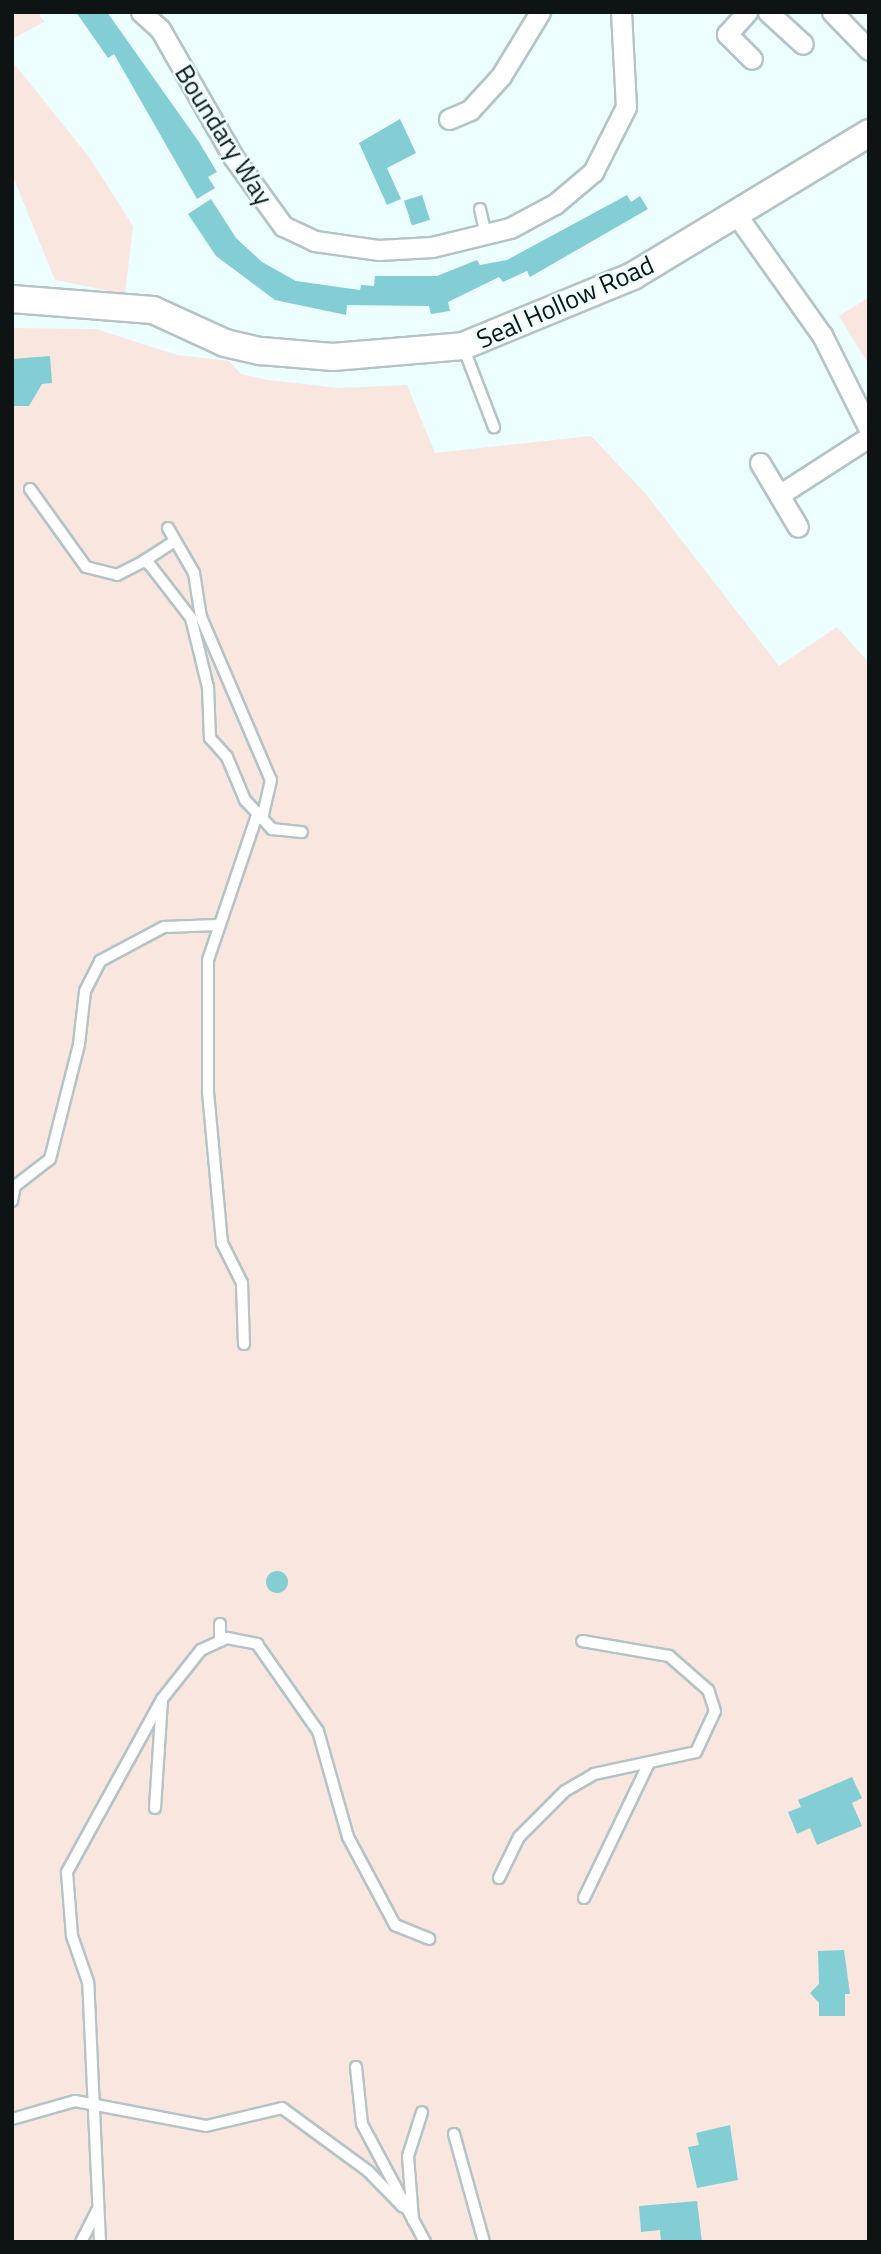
<!DOCTYPE html>
<html>
<head>
<meta charset="utf-8">
<style>
  body { margin:0 }
  #map { position:relative; width:881px; height:2254px; overflow:hidden; background:#ecfeff; font-family:"Titillium Web",sans-serif }
  div>[style] { position:absolute }
  [style*='--x'] { left:calc(var(--x)*1px); top:calc(var(--y)*1px); width:calc(var(--w)*1px); rotate:calc(var(--a)*1deg) }
  .green>* { inset:0; background:#f9e6de }
  .building>* { inset:0; background:#83ced5; transform-origin:0 0 }
  .round { border-radius:50% }
  .roads { filter:drop-shadow(2px 0 #b4c4c6) drop-shadow(-2px 0 #b4c4c6) drop-shadow(0 2px #b4c4c6) drop-shadow(0 -2px #b4c4c6) }
  .lane>* { height:10px; margin:-5px; padding:0 5px; transform-origin:5px; border-radius:5px; background:#fff }
  .street>* { height:19px; margin:-9.5px; padding:0 9.5px; transform-origin:9.5px; border-radius:9.5px; background:#fff }
  .secondary>* { height:26px; margin:-13px; padding:0 13px; transform-origin:13px; border-radius:13px; background:#fff }
  span { translate:-50% -50%; white-space:nowrap; text-align:center; line-height:1.15; -webkit-text-stroke:5px #ecfeff; paint-order:stroke }
  .street-label { font-size:26px; color:#0e1414 }
  .frame { position:absolute; inset:0; border:14px solid #0e1414; pointer-events:none }
</style>
</head>
<body>
<div id="map">
  <div class="green">
    <i style="clip-path:polygon(12px 12px,38px 12px,44px 22px,12px 39px)"></i>
    <i style="clip-path:polygon(12px 61px,89px 157px,133px 226px,125px 294px,55px 280px,12px 174px)"></i>
    <i style="clip-path:polygon(869px 297px,869px 365px,839px 316px)"></i>
    <i style="clip-path:polygon(12px 328px,96px 329px,177px 355px,229px 361px,241px 374px,268px 380px,339px 388px,407px 385px,435px 453px,591px 436px,645px 493px,779px 666px,837px 627px,869px 663px,869px 2242px,12px 2242px)"></i>
  </div>
  <div class="building">
    <i style="clip-path:polygon(76px 12px,107px 12px,199px 142px,217px 172px,208px 177px,215px 188px,197px 199px,114px 54px,108px 58px)"></i>
    <i style="clip-path:polygon(400px 119px,416px 153px,387px 168px,401px 199px,387px 205px,359px 143px)"></i>
    <i style="left:422px;top:195px;width:26px;height:19px;rotate:72deg"></i>
    <i style="clip-path:polygon(627px 195px,631px 202px,640px 196px,648px 209px,530px 277px,527px 271px,503px 282px,499px 277px,448px 302px,450px 311px,431px 314px,429px 306px,347px 305px,346px 315px,275px 300px,216px 256px,188px 214px,211px 199px,236px 238px,262px 262px,296px 281px,360px 290px,361px 285px,374px 286px,375px 276px,437px 276px,477px 260px,480px 265px,507px 260px)"></i>
    <i style="clip-path:polygon(50px 356px,52px 383px,42px 384px,29px 406px,12px 406px,12px 359px)"></i>
    <i class="round" style="left:266px;top:1571px;width:22px;height:22px"></i>
    <i style="clip-path:polygon(852px 1777px,862px 1798px,852px 1803px,862px 1826px,817px 1845px,810px 1828px,797px 1834px,788px 1812px,801px 1807px,798px 1800px)"></i>
    <i style="clip-path:polygon(844px 1950px,850px 1994px,845px 1994px,845px 2016px,819px 2016px,819px 2003px,810px 1993px,819px 1984px,818px 1951px)"></i>
    <i style="clip-path:polygon(730px 2125px,738px 2180px,697px 2188px,688px 2147px,699px 2145px,696px 2133px)"></i>
    <i style="clip-path:polygon(697px 2201px,702px 2242px,661px 2242px,660px 2230px,641px 2232px,639px 2206px)"></i>
  </div>
  <div class="roads">
    <div class="lane">
      <i style="--x:480;--y:209;--w:27;--a:77"></i>
      <i style="--x:464;--y:349;--w:84;--a:69"></i>
      <i style="--x:30;--y:489;--w:96;--a:54.3"></i>
      <i style="--x:86;--y:567;--w:32;--a:14"></i>
      <i style="--x:117;--y:575;--w:30;--a:-27"></i>
      <i style="--x:144;--y:561;--w:7;--a:34"></i>
      <i style="--x:150;--y:565;--w:67;--a:52.3"></i>
      <i style="--x:191;--y:618;--w:71;--a:76.2"></i>
      <i style="--x:208;--y:687;--w:51;--a:87.8"></i>
      <i style="--x:210;--y:738;--w:25;--a:48"></i>
      <i style="--x:227;--y:757;--w:47;--a:67.3"></i>
      <i style="--x:245;--y:800;--w:40;--a:47"></i>
      <i style="--x:272;--y:829;--w:30;--a:6"></i>
      <i style="--x:168;--y:528;--w:52;--a:60"></i>
      <i style="--x:194;--y:573;--w:45;--a:81"></i>
      <i style="--x:201;--y:617;--w:177;--a:66.8"></i>
      <i style="--x:271;--y:780;--w:40;--a:103"></i>
      <i style="--x:144;--y:561;--w:37;--a:-33"></i>
      <i style="--x:12;--y:1201;--w:15;--a:-79"></i>
      <i style="--x:15;--y:1186;--w:44;--a:-37.6"></i>
      <i style="--x:50;--y:1159;--w:119;--a:-75.8"></i>
      <i style="--x:79;--y:1044;--w:53;--a:-83.5"></i>
      <i style="--x:85;--y:991;--w:34;--a:-63"></i>
      <i style="--x:100;--y:961;--w:72;--a:-28"></i>
      <i style="--x:164;--y:927;--w:54;--a:-2.1"></i>
      <i style="--x:244;--y:1344;--w:61;--a:-91.9"></i>
      <i style="--x:242;--y:1283;--w:45;--a:-116.6"></i>
      <i style="--x:222;--y:1243;--w:153;--a:-95.3"></i>
      <i style="--x:208;--y:1091;--w:131;--a:-90"></i>
      <i style="--x:208;--y:960;--w:153;--a:-71.3"></i>
      <i style="--x:220;--y:1624;--w:17;--a:90"></i>
      <i style="--x:155;--y:1808;--w:107;--a:-86.3"></i>
      <i style="--x:499;--y:1878;--w:46;--a:-64"></i>
      <i style="--x:519;--y:1837;--w:65;--a:-45"></i>
      <i style="--x:565;--y:1791;--w:34;--a:-30"></i>
      <i style="--x:594;--y:1774;--w:104;--a:-12.2"></i>
      <i style="--x:696;--y:1752;--w:45;--a:-65.1"></i>
      <i style="--x:715;--y:1711;--w:22;--a:-108"></i>
      <i style="--x:708;--y:1690;--w:52;--a:-138.9"></i>
      <i style="--x:669;--y:1656;--w:88;--a:-170.2"></i>
      <i style="--x:584;--y:1898;--w:148;--a:-64.3"></i>
      <i style="--x:356;--y:2067;--w:57;--a:84"></i>
      <i style="--x:362;--y:2124;--w:134;--a:61.9"></i>
      <i style="--x:12;--y:2119;--w:66;--a:-15.9"></i>
      <i style="--x:75;--y:2101;--w:133;--a:10.8"></i>
      <i style="--x:206;--y:2126;--w:78;--a:-13.3"></i>
      <i style="--x:282;--y:2108;--w:107;--a:36.2"></i>
      <i style="--x:368;--y:2171;--w:50;--a:45.8"></i>
      <i style="--x:454;--y:2134;--w:112;--a:74.5"></i>
      <i style="--x:413;--y:2220;--w:64;--a:-94.5"></i>
      <i style="--x:408;--y:2156;--w:46;--a:-72.3"></i>
      <i style="--x:81;--y:2242;--w:35;--a:-63"></i>
      <i style="--x:100;--y:2242;--w:260;--a:-92.6"></i>
      <i style="--x:88;--y:1982;--w:49;--a:-109.2"></i>
      <i style="--x:72;--y:1936;--w:64;--a:-94.5"></i>
      <i style="--x:67;--y:1872;--w:197;--a:-61.2"></i>
      <i style="--x:162;--y:1699;--w:63;--a:-51.5"></i>
      <i style="--x:201;--y:1650;--w:29;--a:-25"></i>
      <i style="--x:227;--y:1638;--w:31;--a:11"></i>
      <i style="--x:257;--y:1644;--w:106;--a:55"></i>
      <i style="--x:318;--y:1731;--w:110;--a:74.2"></i>
      <i style="--x:348;--y:1837;--w:100;--a:61.9"></i>
      <i style="--x:395;--y:1925;--w:37;--a:22"></i>
    </div>
    <div class="street">
      <i style="--x:141;--y:12;--w:25;--a:42"></i>
      <i style="--x:160;--y:29;--w:149;--a:60.2"></i>
      <i style="--x:234;--y:158;--w:84;--a:54.2"></i>
      <i style="--x:283;--y:226;--w:35;--a:25"></i>
      <i style="--x:315;--y:241;--w:65;--a:8"></i>
      <i style="--x:379;--y:250;--w:53;--a:-3.2"></i>
      <i style="--x:432;--y:247;--w:80;--a:-13.7"></i>
      <i style="--x:510;--y:228;--w:51;--a:-28.1"></i>
      <i style="--x:555;--y:204;--w:50;--a:-40.1"></i>
      <i style="--x:593;--y:172;--w:73;--a:-63.1"></i>
      <i style="--x:626;--y:107;--w:95;--a:-93"></i>
      <i style="--x:747;--y:12;--w:30;--a:132"></i>
      <i style="--x:727;--y:34;--w:35;--a:45"></i>
      <i style="--x:768;--y:12;--w:47;--a:42.4"></i>
      <i style="--x:832;--y:12;--w:53;--a:45.8"></i>
      <i style="--x:449;--y:119;--w:23;--a:-23"></i>
      <i style="--x:470;--y:110;--w:46;--a:-47.6"></i>
      <i style="--x:501;--y:76;--w:75;--a:-58.6"></i>
      <i style="--x:738;--y:217;--w:145;--a:54.6"></i>
      <i style="--x:822;--y:335;--w:105;--a:63.4"></i>
      <i style="--x:760;--y:463;--w:74;--a:59.3"></i>
      <i style="--x:779;--y:495;--w:107;--a:-32.8"></i>
    </div>
    <div class="secondary">
      <i style="--x:12;--y:299;--w:141;--a:4.5"></i>
      <i style="--x:153;--y:310;--w:79;--a:24.6"></i>
      <i style="--x:225;--y:343;--w:37;--a:13"></i>
      <i style="--x:261;--y:351;--w:72;--a:4.8"></i>
      <i style="--x:333;--y:357;--w:130;--a:-4.8"></i>
      <i style="--x:463;--y:346;--w:184;--a:-22.4"></i>
      <i style="--x:633;--y:276;--w:276;--a:-31.2"></i>
    </div>
  </div>
  <div class="street-label">
    <span style="left:224px;top:135px;rotate:58deg">Boundary Way</span>
    <span style="left:565px;top:302px;rotate:-24deg">Seal Hollow Road</span>
  </div>
  <div class="frame"></div>
</div>
</body>
</html>
